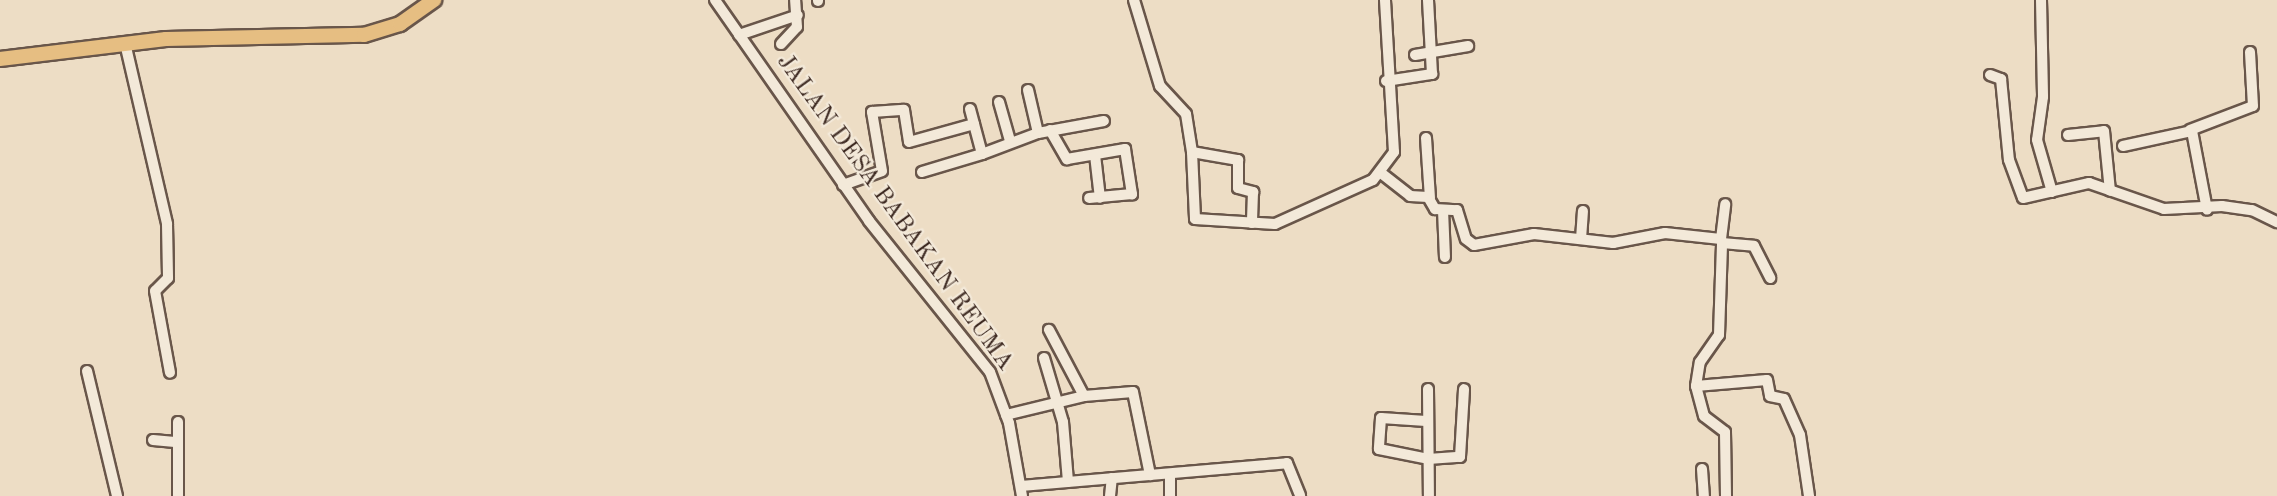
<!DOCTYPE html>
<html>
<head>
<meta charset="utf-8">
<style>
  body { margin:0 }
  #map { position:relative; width:2277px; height:496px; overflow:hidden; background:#edddc5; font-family:"Old Standard TT",serif }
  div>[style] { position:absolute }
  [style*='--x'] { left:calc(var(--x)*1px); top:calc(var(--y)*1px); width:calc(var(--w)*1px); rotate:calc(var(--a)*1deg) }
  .roads { filter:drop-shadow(2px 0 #69564a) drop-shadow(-2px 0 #69564a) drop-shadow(0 2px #69564a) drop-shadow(0 -2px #69564a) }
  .minor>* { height:10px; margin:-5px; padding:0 5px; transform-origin:5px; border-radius:5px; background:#f3e9d9 }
  .major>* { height:14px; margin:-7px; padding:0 7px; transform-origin:7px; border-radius:7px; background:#e6be82 }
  span { translate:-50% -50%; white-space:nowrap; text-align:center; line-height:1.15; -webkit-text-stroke:4.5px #f3e9d9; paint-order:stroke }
  .street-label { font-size:24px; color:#3d2921 }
</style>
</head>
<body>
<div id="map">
  <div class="roads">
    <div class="minor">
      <i style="--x:715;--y:0;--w:269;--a:55.1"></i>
      <i style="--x:869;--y:221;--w:193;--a:51.3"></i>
      <i style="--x:990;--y:372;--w:54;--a:69.6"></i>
      <i style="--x:1009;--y:423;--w:74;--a:79.9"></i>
      <i style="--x:818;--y:0;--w:1;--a:90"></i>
      <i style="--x:1134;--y:0;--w:90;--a:73.2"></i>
      <i style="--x:1160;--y:86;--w:38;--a:47"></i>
      <i style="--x:1186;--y:114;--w:38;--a:81"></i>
      <i style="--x:1192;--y:152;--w:47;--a:9.9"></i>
      <i style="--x:1238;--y:160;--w:28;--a:90"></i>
      <i style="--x:1238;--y:188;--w:16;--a:15"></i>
      <i style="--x:1253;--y:192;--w:31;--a:92"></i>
      <i style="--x:2041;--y:0;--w:97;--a:88.8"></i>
      <i style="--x:2043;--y:97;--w:43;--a:97.9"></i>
      <i style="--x:2037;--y:140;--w:54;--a:73.9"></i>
      <i style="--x:739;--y:35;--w:62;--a:-18.7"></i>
      <i style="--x:125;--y:43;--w:186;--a:76.9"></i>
      <i style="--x:167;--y:224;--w:54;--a:88.9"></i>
      <i style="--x:168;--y:278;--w:18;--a:135"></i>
      <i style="--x:155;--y:291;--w:83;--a:79.6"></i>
      <i style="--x:781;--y:44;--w:23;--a:-47"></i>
      <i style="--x:797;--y:27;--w:27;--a:-94"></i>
      <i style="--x:1415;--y:55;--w:54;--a:-9.6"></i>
      <i style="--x:1990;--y:75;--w:12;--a:20"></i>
      <i style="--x:2001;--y:79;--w:81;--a:84.4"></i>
      <i style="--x:2009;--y:160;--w:40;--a:69.8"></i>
      <i style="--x:2023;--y:198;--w:68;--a:-12.8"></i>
      <i style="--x:2089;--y:183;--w:79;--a:19.1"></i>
      <i style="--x:2164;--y:209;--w:58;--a:-3"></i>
      <i style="--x:2222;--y:206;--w:30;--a:8"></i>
      <i style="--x:2252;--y:210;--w:28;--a:26"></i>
      <i style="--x:1386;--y:81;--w:47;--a:-8.7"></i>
      <i style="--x:1432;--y:74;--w:74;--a:-93.1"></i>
      <i style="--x:1028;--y:90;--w:44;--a:76.9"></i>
      <i style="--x:999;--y:102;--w:41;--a:74.2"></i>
      <i style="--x:970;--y:109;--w:16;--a:75"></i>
      <i style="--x:1050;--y:130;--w:34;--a:60"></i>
      <i style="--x:1067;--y:159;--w:59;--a:-9.8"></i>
      <i style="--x:1125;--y:149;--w:46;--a:81.2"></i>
      <i style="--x:1132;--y:194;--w:43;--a:174.7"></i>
      <i style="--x:2190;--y:130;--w:67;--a:-20.9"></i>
      <i style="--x:2253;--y:106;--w:54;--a:-93.2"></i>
      <i style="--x:2068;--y:135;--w:36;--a:-6"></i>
      <i style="--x:2104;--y:131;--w:60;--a:84.3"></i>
      <i style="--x:1426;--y:138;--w:60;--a:86.2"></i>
      <i style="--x:2123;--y:146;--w:71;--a:-12.3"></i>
      <i style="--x:2192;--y:131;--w:80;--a:79.2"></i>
      <i style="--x:1192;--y:152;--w:67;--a:87.4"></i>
      <i style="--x:1195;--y:219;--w:80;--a:3.6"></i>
      <i style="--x:1275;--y:224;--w:107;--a:-24.2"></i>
      <i style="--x:1373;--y:180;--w:35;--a:-53"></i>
      <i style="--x:1394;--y:152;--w:152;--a:-93.4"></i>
      <i style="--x:1095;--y:155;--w:43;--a:83.4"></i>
      <i style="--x:922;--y:172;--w:63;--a:-16.7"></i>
      <i style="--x:1381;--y:173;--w:37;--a:38"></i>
      <i style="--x:1410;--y:196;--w:18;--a:3"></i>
      <i style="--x:1428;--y:197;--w:14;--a:60"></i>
      <i style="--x:1435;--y:209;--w:22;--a:3"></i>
      <i style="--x:1457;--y:210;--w:30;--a:73"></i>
      <i style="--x:1466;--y:239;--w:10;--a:37"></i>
      <i style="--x:1474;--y:245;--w:61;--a:-10.4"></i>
      <i style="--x:1534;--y:234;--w:80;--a:6.5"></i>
      <i style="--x:1613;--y:243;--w:53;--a:-10.9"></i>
      <i style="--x:1665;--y:233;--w:56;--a:6.1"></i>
      <i style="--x:1721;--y:239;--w:4;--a:76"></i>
      <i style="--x:843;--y:185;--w:41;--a:-19.7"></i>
      <i style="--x:882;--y:171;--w:60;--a:-99.6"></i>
      <i style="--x:872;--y:112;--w:32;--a:-4"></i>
      <i style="--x:904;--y:110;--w:32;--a:81"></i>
      <i style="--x:909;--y:142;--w:67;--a:-15.5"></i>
      <i style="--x:974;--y:124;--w:31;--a:75"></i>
      <i style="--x:982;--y:154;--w:60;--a:-20.6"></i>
      <i style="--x:1038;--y:133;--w:67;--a:-10.3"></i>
      <i style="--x:1443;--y:210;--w:47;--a:87.6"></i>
      <i style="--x:1581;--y:239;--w:28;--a:-86"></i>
      <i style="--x:1721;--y:239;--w:35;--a:-83"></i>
      <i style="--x:1044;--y:358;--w:67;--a:73.5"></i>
      <i style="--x:1063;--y:422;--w:60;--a:85.2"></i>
      <i style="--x:87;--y:371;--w:129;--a:76.5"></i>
      <i style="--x:1696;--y:386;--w:71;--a:-4.8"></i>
      <i style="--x:1767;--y:380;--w:16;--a:79"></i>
      <i style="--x:1770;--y:396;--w:14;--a:12"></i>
      <i style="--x:1784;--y:399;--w:39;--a:66"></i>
      <i style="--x:1800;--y:435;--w:62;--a:81.6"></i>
      <i style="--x:1428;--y:389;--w:107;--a:89.5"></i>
      <i style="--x:1084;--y:396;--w:49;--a:-4.7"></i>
      <i style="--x:1133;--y:392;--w:85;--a:78.4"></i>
      <i style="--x:1006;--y:415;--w:80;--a:-13.7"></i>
      <i style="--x:1084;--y:396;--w:75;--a:-117.9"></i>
      <i style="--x:1426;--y:421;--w:45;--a:-176.2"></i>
      <i style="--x:1381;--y:418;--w:31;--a:94"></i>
      <i style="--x:1379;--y:449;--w:50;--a:11.5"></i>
      <i style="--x:1428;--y:459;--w:32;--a:-4"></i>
      <i style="--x:1460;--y:457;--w:68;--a:-86.6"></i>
      <i style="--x:178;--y:422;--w:74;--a:90"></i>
      <i style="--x:153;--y:440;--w:22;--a:5"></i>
      <i style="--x:1702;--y:469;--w:27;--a:86"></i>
      <i style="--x:1170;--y:477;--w:19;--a:90"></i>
      <i style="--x:1021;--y:486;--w:267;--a:-4.9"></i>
      <i style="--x:1287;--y:463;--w:35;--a:68"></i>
      <i style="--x:1110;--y:496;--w:18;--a:-84"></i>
      <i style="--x:1726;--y:496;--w:64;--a:-90.9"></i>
      <i style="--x:1725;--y:432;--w:26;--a:-143"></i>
      <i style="--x:1704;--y:416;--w:31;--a:-105"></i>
      <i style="--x:1696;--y:386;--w:24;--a:-81"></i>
      <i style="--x:1700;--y:362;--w:33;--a:-55"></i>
      <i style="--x:1719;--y:335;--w:92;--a:-88.1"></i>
      <i style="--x:1722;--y:243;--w:32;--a:5"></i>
      <i style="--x:1754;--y:246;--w:36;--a:63"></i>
    </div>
    <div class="major">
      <i style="--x:0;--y:59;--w:167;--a:-6.9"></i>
      <i style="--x:166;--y:39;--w:198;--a:-1.2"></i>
      <i style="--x:364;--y:35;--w:38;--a:-17"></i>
      <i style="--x:400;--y:24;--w:42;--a:-35.2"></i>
    </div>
  </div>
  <div class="street-label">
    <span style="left:894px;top:213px;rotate:54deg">JALAN DESA BABAKAN REUMA</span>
  </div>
</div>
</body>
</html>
